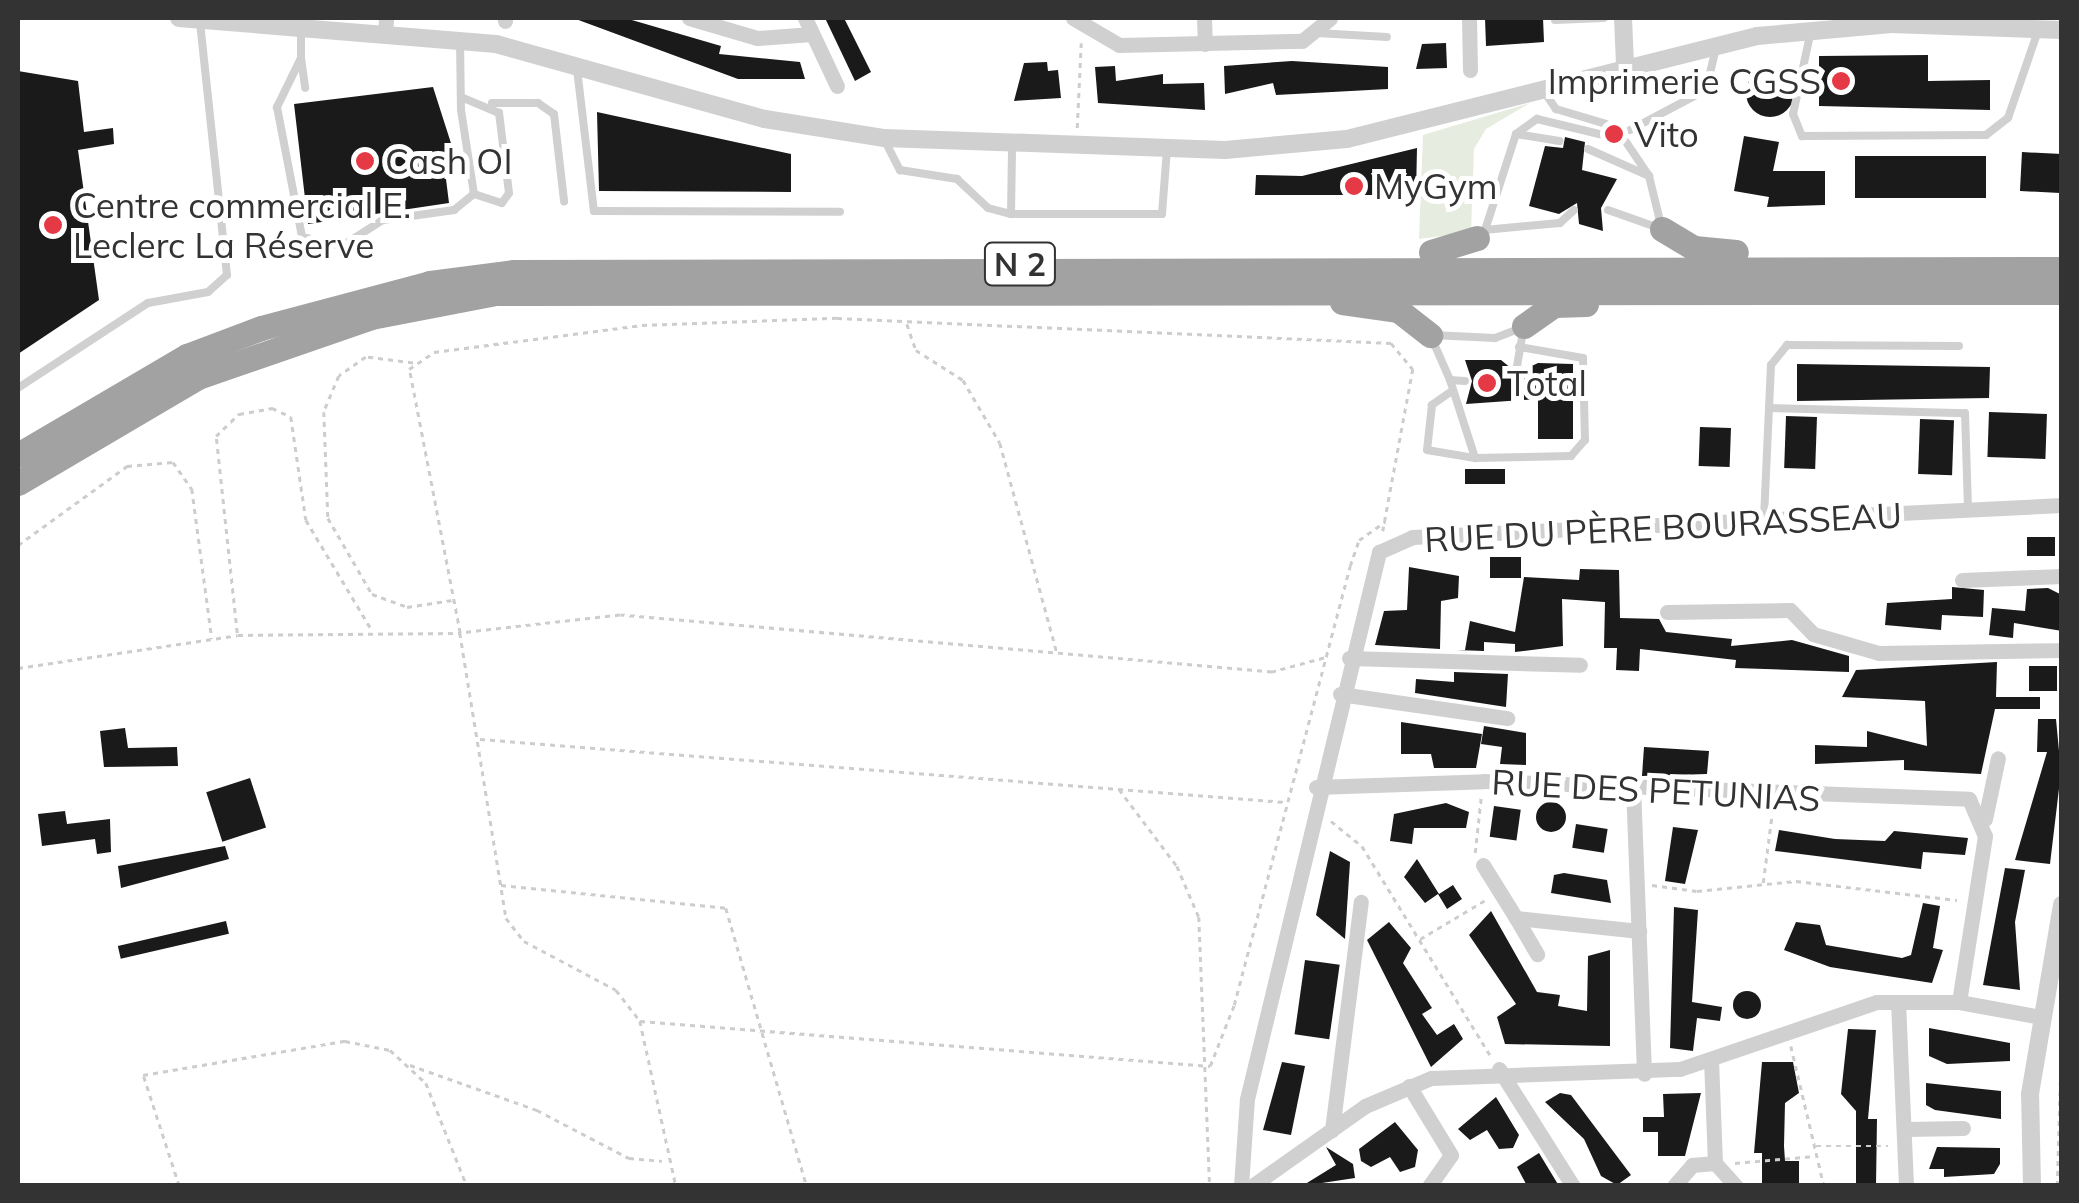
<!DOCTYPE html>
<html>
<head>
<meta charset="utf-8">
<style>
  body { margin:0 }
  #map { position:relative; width:2079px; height:1203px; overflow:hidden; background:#fff; font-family:Mulish,sans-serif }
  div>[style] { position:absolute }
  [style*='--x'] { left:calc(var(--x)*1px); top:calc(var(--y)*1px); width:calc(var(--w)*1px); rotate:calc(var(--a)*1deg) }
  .green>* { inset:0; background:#e6ecdf }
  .building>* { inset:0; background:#1a1a1a; transform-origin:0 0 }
  .round { border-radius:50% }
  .path>* { height:2.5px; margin-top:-1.25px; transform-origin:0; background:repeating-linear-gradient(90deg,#cdcdcd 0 5px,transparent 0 10px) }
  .service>* { height:8px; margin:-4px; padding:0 4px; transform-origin:4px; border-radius:4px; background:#d0d0d0 }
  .minor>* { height:15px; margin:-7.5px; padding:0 7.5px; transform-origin:7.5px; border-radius:7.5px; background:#d0d0d0 }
  .tertiary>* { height:18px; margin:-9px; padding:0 9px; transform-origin:9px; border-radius:9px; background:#d0d0d0 }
  .trunk>* { height:25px; margin:-12.5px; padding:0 12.5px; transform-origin:12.5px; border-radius:12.5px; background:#a2a2a2 }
  .dots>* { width:28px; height:28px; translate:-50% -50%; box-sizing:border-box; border:5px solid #fff; border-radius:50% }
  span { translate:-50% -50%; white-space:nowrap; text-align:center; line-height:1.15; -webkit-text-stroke:10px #fff; paint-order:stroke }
  .shield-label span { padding:2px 8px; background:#fff; border:2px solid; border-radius:8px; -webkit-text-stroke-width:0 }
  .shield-label { font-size:32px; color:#333; font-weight:700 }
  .poi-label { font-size:35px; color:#333 }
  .right { translate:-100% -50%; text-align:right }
  .left { translate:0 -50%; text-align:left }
  .street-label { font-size:35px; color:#333 }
  .frame { position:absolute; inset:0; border:20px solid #333; pointer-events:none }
</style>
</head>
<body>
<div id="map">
  <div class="green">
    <i style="clip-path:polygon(1530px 103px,1486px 129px,1474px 149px,1471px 232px,1419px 239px,1423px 135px)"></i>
  </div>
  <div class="building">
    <i style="clip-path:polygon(573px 18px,625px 18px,721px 46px,719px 54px,800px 62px,805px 79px,738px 79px)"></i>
    <i style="clip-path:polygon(825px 18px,844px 18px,871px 72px,855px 81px)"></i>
    <i style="clip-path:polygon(1485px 18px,1543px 18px,1544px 42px,1486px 46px)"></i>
    <i style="clip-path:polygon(1446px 43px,1447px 68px,1416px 69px,1422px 44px)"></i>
    <i style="clip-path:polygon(1928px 55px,1928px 81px,1990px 80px,1990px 110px,1819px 106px,1819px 56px)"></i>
    <i style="clip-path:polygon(1292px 61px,1388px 67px,1388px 89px,1276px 95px,1273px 83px,1225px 94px,1224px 66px)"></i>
    <i style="clip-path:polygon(1047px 62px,1048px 71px,1058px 70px,1061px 98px,1014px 101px,1024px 63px)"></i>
    <i style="clip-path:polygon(1115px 66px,1116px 81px,1163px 74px,1163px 84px,1204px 83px,1205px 110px,1098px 103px,1095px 67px)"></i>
    <i class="round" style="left:1746px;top:69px;width:48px;height:48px"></i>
    <i style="clip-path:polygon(18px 71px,78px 81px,84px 132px,113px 128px,114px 144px,78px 150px,99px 300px,18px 354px)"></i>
    <i style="clip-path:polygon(433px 87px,457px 162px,446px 179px,449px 203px,308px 224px,294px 104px)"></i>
    <i style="clip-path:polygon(597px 112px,791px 154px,791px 192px,599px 191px)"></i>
    <i style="clip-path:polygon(1744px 136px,1779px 142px,1773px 171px,1825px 171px,1825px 205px,1767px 207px,1769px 197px,1734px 191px)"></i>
    <i style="clip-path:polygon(1565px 137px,1585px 142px,1582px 170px,1617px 179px,1601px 208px,1603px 231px,1579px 224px,1577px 203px,1559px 214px,1529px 206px,1545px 146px,1563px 148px)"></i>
    <i style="clip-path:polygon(1417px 148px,1416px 195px,1255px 195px,1256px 175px,1302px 176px)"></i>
    <i style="left:2022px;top:152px;width:40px;height:39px;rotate:3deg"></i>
    <i style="left:1855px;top:156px;width:131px;height:42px"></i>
    <i style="clip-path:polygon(1465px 360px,1501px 360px,1517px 373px,1538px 363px,1573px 364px,1573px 439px,1538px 439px,1538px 399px,1466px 404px,1472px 381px)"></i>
    <i style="clip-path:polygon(1797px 364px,1990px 367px,1989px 398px,1797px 401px)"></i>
    <i style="left:1989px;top:412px;width:58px;height:45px;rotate:2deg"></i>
    <i style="left:1786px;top:416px;width:31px;height:52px;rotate:2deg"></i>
    <i style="left:1920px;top:419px;width:34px;height:55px;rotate:2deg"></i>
    <i style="left:1700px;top:427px;width:31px;height:39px;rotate:2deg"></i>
    <i style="left:1465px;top:469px;width:40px;height:15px"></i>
    <i style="left:2055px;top:537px;width:19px;height:28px;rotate:90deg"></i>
    <i style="left:1490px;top:557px;width:31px;height:21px"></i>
    <i style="clip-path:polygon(1409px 567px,1459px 576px,1458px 598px,1441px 601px,1440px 649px,1375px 645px,1384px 611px,1407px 610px)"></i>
    <i style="clip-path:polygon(1580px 569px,1619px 570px,1620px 618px,1659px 619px,1666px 632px,1732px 639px,1731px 646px,1792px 640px,1849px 656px,1849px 672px,1735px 668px,1736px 660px,1640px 649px,1639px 671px,1616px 670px,1617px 648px,1604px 648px,1605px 602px,1562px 599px,1563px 646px,1515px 652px,1515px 644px,1484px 642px,1484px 651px,1456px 650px,1465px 650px,1470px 621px,1515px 632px,1524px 577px,1579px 580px)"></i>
    <i style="clip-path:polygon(1952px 587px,1984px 590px,1983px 617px,1942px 615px,1941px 630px,1885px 625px,1887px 603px,1952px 599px)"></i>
    <i style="clip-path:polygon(2048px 588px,2062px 595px,2062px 631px,2014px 623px,2013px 638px,1989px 635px,1992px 608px,2025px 611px,2027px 589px)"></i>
    <i style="clip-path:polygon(1997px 662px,1996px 697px,2040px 697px,2040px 709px,1995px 709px,1981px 774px,1904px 770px,1904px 760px,1815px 764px,1815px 745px,1867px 747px,1867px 731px,1927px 746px,1925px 701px,1842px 697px,1856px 670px)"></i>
    <i style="left:2057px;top:666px;width:25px;height:28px;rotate:90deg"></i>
    <i style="clip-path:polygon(1454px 672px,1508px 674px,1506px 707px,1415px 693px,1416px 679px,1454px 682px)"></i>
    <i style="clip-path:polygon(2038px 719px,2056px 719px,2061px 772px,2050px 864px,2015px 860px,2047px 752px,2037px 752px)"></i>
    <i style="clip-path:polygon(1401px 722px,1482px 734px,1476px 768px,1434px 768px,1431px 754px,1401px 754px)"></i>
    <i style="clip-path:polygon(1484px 726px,1526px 733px,1526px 765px,1500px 764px,1502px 747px,1481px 744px)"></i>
    <i style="clip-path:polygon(125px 728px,128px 748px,177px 747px,178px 766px,104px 767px,100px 731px)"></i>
    <i style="clip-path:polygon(1644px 747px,1709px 751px,1707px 774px,1642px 776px)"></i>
    <i style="left:250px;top:778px;width:52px;height:46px;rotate:72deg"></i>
    <i class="round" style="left:1536px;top:802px;width:30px;height:30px"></i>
    <i style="clip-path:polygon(1446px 803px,1469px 812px,1466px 828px,1414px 828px,1412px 844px,1390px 841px,1394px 814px)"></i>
    <i style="left:1494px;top:806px;width:27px;height:31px;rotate:8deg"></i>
    <i style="clip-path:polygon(65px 811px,67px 824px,110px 819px,111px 852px,97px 854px,95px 839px,42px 846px,38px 814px)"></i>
    <i style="left:1576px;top:824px;width:32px;height:24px;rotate:9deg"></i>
    <i style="clip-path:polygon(1673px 827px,1698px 830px,1685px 884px,1665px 881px)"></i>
    <i style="clip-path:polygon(1779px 830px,1835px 839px,1885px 841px,1894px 831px,1968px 838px,1965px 855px,1923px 852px,1921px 869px,1775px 851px)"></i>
    <i style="clip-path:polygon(225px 846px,229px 859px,121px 888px,118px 866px)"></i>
    <i style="clip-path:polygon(1330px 851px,1350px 862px,1345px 939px,1316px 915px)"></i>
    <i style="clip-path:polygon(1417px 859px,1439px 894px,1453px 885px,1462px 899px,1447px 909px,1438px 894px,1425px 903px,1404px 877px)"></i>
    <i style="clip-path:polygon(2005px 868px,2025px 870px,2015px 922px,2020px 990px,1983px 985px)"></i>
    <i style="clip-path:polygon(1564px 873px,1607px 880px,1611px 903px,1551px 893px,1554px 875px)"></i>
    <i style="clip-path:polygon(1923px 903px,1940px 906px,1933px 948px,1943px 950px,1932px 983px,1830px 967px,1784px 950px,1796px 922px,1820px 925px,1826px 945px,1902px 958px,1911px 955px)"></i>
    <i style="clip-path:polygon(1674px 907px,1698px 910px,1692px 1002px,1722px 1007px,1720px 1021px,1697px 1018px,1693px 1051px,1670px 1048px)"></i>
    <i style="clip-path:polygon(1491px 911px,1537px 992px,1560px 995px,1558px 1006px,1587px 1011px,1588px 956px,1610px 950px,1610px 1046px,1505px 1044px,1497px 1017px,1516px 1004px,1469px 935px)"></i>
    <i style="left:226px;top:921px;width:13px;height:111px;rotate:77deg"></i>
    <i style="clip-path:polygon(1389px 922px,1411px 948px,1403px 963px,1432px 1008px,1422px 1014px,1437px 1035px,1454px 1024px,1463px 1039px,1431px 1067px,1367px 940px)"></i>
    <i style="left:1305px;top:960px;width:35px;height:75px;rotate:8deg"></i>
    <i class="round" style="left:1733px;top:991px;width:28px;height:28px"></i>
    <i style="clip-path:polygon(1929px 1028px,2010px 1043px,2010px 1061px,1947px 1064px,1929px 1056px)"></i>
    <i style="clip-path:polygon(1848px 1029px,1876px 1030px,1868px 1119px,1877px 1119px,1876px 1186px,1856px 1186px,1856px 1111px,1841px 1094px)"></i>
    <i style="clip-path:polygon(1282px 1062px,1305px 1066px,1291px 1135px,1263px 1130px)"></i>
    <i style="clip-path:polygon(1762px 1062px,1793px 1062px,1799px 1093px,1785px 1103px,1784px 1146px,1785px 1161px,1799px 1161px,1799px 1186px,1762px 1186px,1762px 1153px,1754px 1153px)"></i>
    <i style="clip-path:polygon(1926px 1083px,2001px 1091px,2001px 1119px,1935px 1110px,1926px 1105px)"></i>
    <i style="clip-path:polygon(1560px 1093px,1571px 1095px,1631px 1175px,1617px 1185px,1601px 1176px,1584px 1139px,1545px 1102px)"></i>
    <i style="clip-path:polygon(1701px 1093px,1685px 1156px,1658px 1156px,1658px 1132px,1643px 1132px,1643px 1117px,1664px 1117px,1663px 1094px)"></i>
    <i style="clip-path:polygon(1496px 1097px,1519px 1135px,1513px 1148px,1499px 1149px,1487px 1130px,1470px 1140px,1458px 1129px)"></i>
    <i style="clip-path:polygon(1395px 1122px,1418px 1150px,1415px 1167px,1400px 1172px,1390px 1157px,1371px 1167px,1361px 1161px,1359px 1149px)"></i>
    <i style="clip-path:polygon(1326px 1147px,1353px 1164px,1355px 1178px,1302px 1186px,1336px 1165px)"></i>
    <i style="clip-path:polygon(1937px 1147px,2000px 1148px,2000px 1164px,1994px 1174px,1944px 1177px,1944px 1169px,1929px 1169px)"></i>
    <i style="clip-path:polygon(1539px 1153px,1559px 1186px,1527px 1186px,1517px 1167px)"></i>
  </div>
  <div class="path">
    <i style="--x:1077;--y:128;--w:85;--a:-87.3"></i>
    <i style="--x:907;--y:324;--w:28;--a:71"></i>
    <i style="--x:916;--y:350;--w:56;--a:32.6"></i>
    <i style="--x:963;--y:380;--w:73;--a:59.6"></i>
    <i style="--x:1000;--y:443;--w:218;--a:74.8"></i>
    <i style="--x:413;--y:363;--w:47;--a:-172.7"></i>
    <i style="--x:366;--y:357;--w:33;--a:145"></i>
    <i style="--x:339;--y:376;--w:39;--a:113"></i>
    <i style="--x:324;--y:412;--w:106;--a:87.8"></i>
    <i style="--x:328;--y:518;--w:88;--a:59.9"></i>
    <i style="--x:372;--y:594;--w:37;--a:20"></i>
    <i style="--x:407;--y:607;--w:46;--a:-8.8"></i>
    <i style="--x:18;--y:545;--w:135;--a:-35.9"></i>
    <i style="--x:127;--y:466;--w:46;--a:-5"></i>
    <i style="--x:173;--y:462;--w:33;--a:55"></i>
    <i style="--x:192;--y:489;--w:151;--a:82.4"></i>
    <i style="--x:237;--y:633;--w:198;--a:-96.1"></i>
    <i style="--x:216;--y:436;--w:32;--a:-44"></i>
    <i style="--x:239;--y:414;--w:34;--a:-10"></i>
    <i style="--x:272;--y:408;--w:21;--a:25"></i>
    <i style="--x:291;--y:417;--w:104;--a:81.7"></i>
    <i style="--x:306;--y:520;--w:125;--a:59.1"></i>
    <i style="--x:1324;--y:658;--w:54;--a:164.9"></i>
    <i style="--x:1272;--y:672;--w:654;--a:-175"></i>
    <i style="--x:620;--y:615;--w:161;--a:173.6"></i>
    <i style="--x:460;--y:633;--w:269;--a:-100.9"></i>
    <i style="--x:409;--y:369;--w:30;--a:-34"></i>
    <i style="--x:434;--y:352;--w:210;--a:-7.4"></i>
    <i style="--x:642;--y:325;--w:195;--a:-2.1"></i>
    <i style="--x:837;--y:318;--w:555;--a:2.58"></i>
    <i style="--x:1391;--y:343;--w:34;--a:50"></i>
    <i style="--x:1413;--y:369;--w:165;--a:100.5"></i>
    <i style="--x:18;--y:668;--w:222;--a:-8.5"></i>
    <i style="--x:238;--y:635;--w:222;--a:-0.5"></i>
    <i style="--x:460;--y:633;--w:289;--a:80.8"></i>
    <i style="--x:506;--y:918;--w:29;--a:52"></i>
    <i style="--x:524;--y:941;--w:104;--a:28"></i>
    <i style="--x:616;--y:990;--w:39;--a:52"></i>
    <i style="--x:640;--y:1021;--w:169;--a:77.7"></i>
    <i style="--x:480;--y:739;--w:807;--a:4.47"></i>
    <i style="--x:1119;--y:789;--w:96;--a:53"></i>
    <i style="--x:1177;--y:866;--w:56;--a:66.7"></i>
    <i style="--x:1199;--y:917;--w:269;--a:87.7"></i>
    <i style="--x:1331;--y:821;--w:40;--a:39"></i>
    <i style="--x:1362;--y:846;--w:245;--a:58.5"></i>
    <i style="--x:1475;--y:853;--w:56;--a:-83.9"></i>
    <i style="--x:1763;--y:883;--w:78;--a:-82.6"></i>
    <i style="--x:501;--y:885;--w:226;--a:5.8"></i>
    <i style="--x:726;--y:908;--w:290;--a:73.8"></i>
    <i style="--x:1652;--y:885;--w:45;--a:7.6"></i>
    <i style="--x:1697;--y:891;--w:100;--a:-5.8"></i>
    <i style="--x:1796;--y:881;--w:162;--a:6.7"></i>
    <i style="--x:1420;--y:939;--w:78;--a:-30.8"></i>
    <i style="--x:18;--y:985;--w:26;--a:90"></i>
    <i style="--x:640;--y:1021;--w:572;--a:4.51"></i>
    <i style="--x:1210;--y:1066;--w:66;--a:-68.5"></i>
    <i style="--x:1234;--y:1005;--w:454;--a:-75.2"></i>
    <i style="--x:1350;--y:566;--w:28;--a:-71"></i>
    <i style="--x:1359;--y:540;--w:32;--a:-35"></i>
    <i style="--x:1791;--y:1046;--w:144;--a:76.7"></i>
    <i style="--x:410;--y:1065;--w:135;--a:19.5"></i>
    <i style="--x:537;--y:1110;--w:104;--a:27.6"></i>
    <i style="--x:629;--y:1158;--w:33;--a:5"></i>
    <i style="--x:1816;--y:1146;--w:72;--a:0"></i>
    <i style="--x:1735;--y:1163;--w:80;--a:-5"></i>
    <i style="--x:179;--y:1186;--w:117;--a:-108"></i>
    <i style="--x:143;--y:1075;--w:205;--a:-9.6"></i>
    <i style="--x:345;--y:1041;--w:46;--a:11.3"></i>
    <i style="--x:390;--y:1050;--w:49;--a:42.5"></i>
    <i style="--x:426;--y:1083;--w:111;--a:68.3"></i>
    <i style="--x:2057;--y:1186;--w:165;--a:-88.3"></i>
  </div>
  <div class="service">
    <i style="--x:1555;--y:20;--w:49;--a:-2.3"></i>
    <i style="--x:301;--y:28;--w:30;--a:90"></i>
    <i style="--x:301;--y:58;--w:55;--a:116.1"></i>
    <i style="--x:277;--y:107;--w:132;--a:79.1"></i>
    <i style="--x:302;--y:237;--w:41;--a:12.7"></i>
    <i style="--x:342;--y:246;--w:49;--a:-32.4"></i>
    <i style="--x:383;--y:220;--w:72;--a:-8"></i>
    <i style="--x:454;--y:210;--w:26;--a:-39"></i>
    <i style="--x:1317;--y:33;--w:70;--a:3.3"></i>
    <i style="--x:1810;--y:35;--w:81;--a:102.1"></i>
    <i style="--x:1793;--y:114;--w:24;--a:68"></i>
    <i style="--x:1802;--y:136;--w:184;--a:-0.3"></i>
    <i style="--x:1986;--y:135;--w:28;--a:-38"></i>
    <i style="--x:2008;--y:118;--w:92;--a:-71"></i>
    <i style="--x:460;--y:40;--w:70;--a:89.2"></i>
    <i style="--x:461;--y:110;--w:85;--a:81.2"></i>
    <i style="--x:474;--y:194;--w:29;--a:18"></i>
    <i style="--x:502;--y:203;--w:12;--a:-55"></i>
    <i style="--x:509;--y:193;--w:81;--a:-97.1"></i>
    <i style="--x:499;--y:113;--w:41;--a:-157.2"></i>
    <i style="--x:301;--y:58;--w:30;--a:82"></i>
    <i style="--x:577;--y:69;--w:143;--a:83.2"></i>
    <i style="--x:594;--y:211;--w:246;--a:0.2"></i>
    <i style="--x:1543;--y:90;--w:23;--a:56"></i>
    <i style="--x:1556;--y:109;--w:52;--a:16.7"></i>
    <i style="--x:492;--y:103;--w:46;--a:0"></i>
    <i style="--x:538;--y:103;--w:19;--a:35"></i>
    <i style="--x:554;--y:114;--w:88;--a:83.4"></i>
    <i style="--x:1630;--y:130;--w:86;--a:-27.8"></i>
    <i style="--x:1706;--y:90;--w:43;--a:-76.6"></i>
    <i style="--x:1516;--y:134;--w:44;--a:9.2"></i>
    <i style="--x:885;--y:141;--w:33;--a:63"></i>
    <i style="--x:900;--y:170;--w:58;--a:9"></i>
    <i style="--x:957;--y:179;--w:42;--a:43.1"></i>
    <i style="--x:988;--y:208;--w:24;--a:15"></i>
    <i style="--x:1011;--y:214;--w:151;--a:0"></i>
    <i style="--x:1162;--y:214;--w:65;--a:-85.6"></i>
    <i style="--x:1588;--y:149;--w:67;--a:23.9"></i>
    <i style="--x:1608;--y:210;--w:57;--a:19.4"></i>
    <i style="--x:1662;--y:229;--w:55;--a:-103.8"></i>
    <i style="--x:1649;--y:176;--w:41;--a:-124.1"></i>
    <i style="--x:1011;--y:214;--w:67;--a:-89.1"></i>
    <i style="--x:1484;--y:230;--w:76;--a:-5.3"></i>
    <i style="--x:1560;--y:223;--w:19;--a:-43"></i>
    <i style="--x:1485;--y:230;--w:101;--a:-72.1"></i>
    <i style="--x:1516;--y:134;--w:26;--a:-36"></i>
    <i style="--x:1537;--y:119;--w:68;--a:13.6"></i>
    <i style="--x:1432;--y:335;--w:63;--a:2.7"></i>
    <i style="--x:1495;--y:338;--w:28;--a:-21"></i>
    <i style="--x:1432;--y:339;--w:45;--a:66.3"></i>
    <i style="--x:1450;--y:380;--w:15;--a:4"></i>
    <i style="--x:1517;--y:366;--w:36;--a:-80"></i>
    <i style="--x:1450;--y:380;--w:82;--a:72.2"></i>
    <i style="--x:1475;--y:458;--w:96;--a:-1.2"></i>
    <i style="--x:1571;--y:456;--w:21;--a:-49"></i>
    <i style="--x:1585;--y:440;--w:82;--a:-91.4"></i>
    <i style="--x:1583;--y:358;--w:65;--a:-170.2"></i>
    <i style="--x:18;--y:388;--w:155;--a:-33.2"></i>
    <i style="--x:148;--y:303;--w:61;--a:-10.4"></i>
    <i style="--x:208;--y:292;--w:25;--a:-42"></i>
    <i style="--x:227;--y:275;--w:255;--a:-96.1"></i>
    <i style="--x:1449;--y:393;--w:21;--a:145"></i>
    <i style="--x:1432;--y:405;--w:45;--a:96.3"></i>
    <i style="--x:1427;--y:450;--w:49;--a:9.5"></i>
    <i style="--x:1769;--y:408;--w:43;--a:-87.3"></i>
    <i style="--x:1771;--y:365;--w:26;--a:-51"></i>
    <i style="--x:1787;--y:345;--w:172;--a:0.3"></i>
    <i style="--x:1764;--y:518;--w:110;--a:-87.4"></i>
    <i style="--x:1769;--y:408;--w:196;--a:1.5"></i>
    <i style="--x:1965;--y:413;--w:98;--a:88.2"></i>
  </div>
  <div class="minor">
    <i style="--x:689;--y:18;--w:71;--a:16.4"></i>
    <i style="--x:757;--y:38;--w:55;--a:-4.2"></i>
    <i style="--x:805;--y:18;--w:75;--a:64.8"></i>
    <i style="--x:1073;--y:18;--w:53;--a:30.4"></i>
    <i style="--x:1119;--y:45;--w:183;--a:-1.3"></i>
    <i style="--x:1302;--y:41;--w:36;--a:-39"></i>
    <i style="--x:1204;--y:18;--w:26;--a:88"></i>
    <i style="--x:1469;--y:18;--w:52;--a:88.9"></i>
    <i style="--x:505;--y:21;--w:3;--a:-90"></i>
    <i style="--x:385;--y:34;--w:16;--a:-86"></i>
    <i style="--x:1962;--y:580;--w:100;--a:-2.3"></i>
    <i style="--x:1667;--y:612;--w:123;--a:-0.9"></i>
    <i style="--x:1790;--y:610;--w:33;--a:46"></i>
    <i style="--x:1813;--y:634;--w:69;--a:16.1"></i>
    <i style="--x:1879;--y:653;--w:183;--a:-0.9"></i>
    <i style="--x:1349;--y:658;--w:231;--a:1.7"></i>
    <i style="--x:1340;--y:694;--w:169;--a:8.2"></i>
    <i style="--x:1633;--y:786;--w:288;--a:87.8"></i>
    <i style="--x:1316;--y:787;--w:168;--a:-2"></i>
    <i style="--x:1484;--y:781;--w:485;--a:2.1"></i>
    <i style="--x:1969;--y:799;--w:40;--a:66.6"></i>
    <i style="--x:1985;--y:836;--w:168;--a:98.9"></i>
    <i style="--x:1985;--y:819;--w:62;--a:-78"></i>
    <i style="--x:1483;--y:865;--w:62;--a:58.1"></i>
    <i style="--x:1516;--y:918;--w:124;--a:6"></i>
    <i style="--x:1516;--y:918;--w:42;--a:59.7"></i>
    <i style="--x:1898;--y:1002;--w:184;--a:87.5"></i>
    <i style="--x:1711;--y:1059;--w:104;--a:87.8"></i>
    <i style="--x:1499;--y:1069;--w:138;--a:57.7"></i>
    <i style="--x:1409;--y:1086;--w:81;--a:58.7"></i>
    <i style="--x:1451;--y:1155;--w:38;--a:125"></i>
    <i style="--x:1905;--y:1129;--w:58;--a:-1"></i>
    <i style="--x:1332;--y:1130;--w:230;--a:-82.8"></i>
    <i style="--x:1241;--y:1186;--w:87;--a:-86.1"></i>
    <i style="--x:1247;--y:1099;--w:563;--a:-76.43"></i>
    <i style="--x:1379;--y:552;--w:36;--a:-24"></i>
    <i style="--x:1412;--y:537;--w:651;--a:-2.82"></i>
    <i style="--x:1252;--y:1186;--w:138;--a:-35.3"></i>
    <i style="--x:1365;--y:1106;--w:72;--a:-23"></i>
    <i style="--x:1431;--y:1078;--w:249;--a:-2.1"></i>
    <i style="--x:1680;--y:1069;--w:208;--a:-18.8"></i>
    <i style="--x:1877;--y:1002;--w:82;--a:0"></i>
    <i style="--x:1959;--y:1002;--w:83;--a:10.4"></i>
    <i style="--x:1674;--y:1186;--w:28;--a:-49"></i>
    <i style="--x:1692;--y:1165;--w:23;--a:-5"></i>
    <i style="--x:1715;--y:1163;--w:31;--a:48"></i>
  </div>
  <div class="tertiary">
    <i style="--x:179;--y:18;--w:318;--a:4.7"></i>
    <i style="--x:496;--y:44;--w:279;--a:15.6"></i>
    <i style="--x:765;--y:119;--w:121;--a:9.1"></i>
    <i style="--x:884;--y:138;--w:341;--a:2"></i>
    <i style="--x:1225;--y:150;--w:122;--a:-5.2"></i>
    <i style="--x:1347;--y:139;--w:423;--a:-14.1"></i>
    <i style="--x:1757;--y:36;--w:135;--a:-5.1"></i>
    <i style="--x:1891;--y:24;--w:171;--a:2"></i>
    <i style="--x:1623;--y:18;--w:45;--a:87.5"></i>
    <i style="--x:2032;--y:1186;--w:92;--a:-91.2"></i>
    <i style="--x:2030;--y:1094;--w:192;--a:-80.4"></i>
  </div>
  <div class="trunk">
    <i style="--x:1662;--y:229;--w:37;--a:31"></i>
    <i style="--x:1694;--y:248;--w:42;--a:5.4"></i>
    <i style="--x:1431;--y:252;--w:48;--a:-16.9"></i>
    <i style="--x:1342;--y:302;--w:57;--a:8.1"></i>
    <i style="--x:1398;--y:310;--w:41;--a:38"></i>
    <i style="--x:1524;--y:326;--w:37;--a:-35"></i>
    <i style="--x:1554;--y:305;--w:32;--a:-2"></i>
    <i style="--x:18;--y:455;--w:196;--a:-30.4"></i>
    <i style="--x:187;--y:356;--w:79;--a:-20.7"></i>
    <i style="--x:261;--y:328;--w:175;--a:-14.9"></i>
    <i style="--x:430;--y:283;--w:85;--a:-7.5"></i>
    <i style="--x:514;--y:272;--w:1548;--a:-0.11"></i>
    <i style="--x:18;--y:483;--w:209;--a:-30.5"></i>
    <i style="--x:198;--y:377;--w:183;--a:-19.1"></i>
    <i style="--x:371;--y:317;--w:127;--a:-10.9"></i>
    <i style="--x:496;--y:293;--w:1566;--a:-0.04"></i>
  </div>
  <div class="dots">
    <i style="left:1841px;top:81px;background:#e63946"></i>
    <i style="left:1614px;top:134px;background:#e63946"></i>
    <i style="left:365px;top:161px;background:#e63946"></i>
    <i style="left:1354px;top:186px;background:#e63946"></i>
    <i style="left:53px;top:225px;background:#e63946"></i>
    <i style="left:1487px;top:383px;background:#e63946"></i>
  </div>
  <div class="shield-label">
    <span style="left:1020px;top:264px">N 2</span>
  </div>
  <div class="poi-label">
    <span class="right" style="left:1821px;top:81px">Imprimerie CGSS</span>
    <span class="left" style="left:1634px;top:134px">Vito</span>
    <span class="left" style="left:385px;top:161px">Cash OI</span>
    <span class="left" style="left:1374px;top:186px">MyGym</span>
    <span class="left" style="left:73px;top:225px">Centre commercial E.<br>Leclerc La Réserve</span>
    <span class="left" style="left:1507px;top:383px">Total</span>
  </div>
  <div class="street-label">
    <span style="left:1663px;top:527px;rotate:-3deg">RUE DU PÈRE BOURASSEAU</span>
    <span style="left:1656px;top:790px;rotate:3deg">RUE DES PETUNIAS</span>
  </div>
  <div class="frame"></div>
</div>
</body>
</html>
